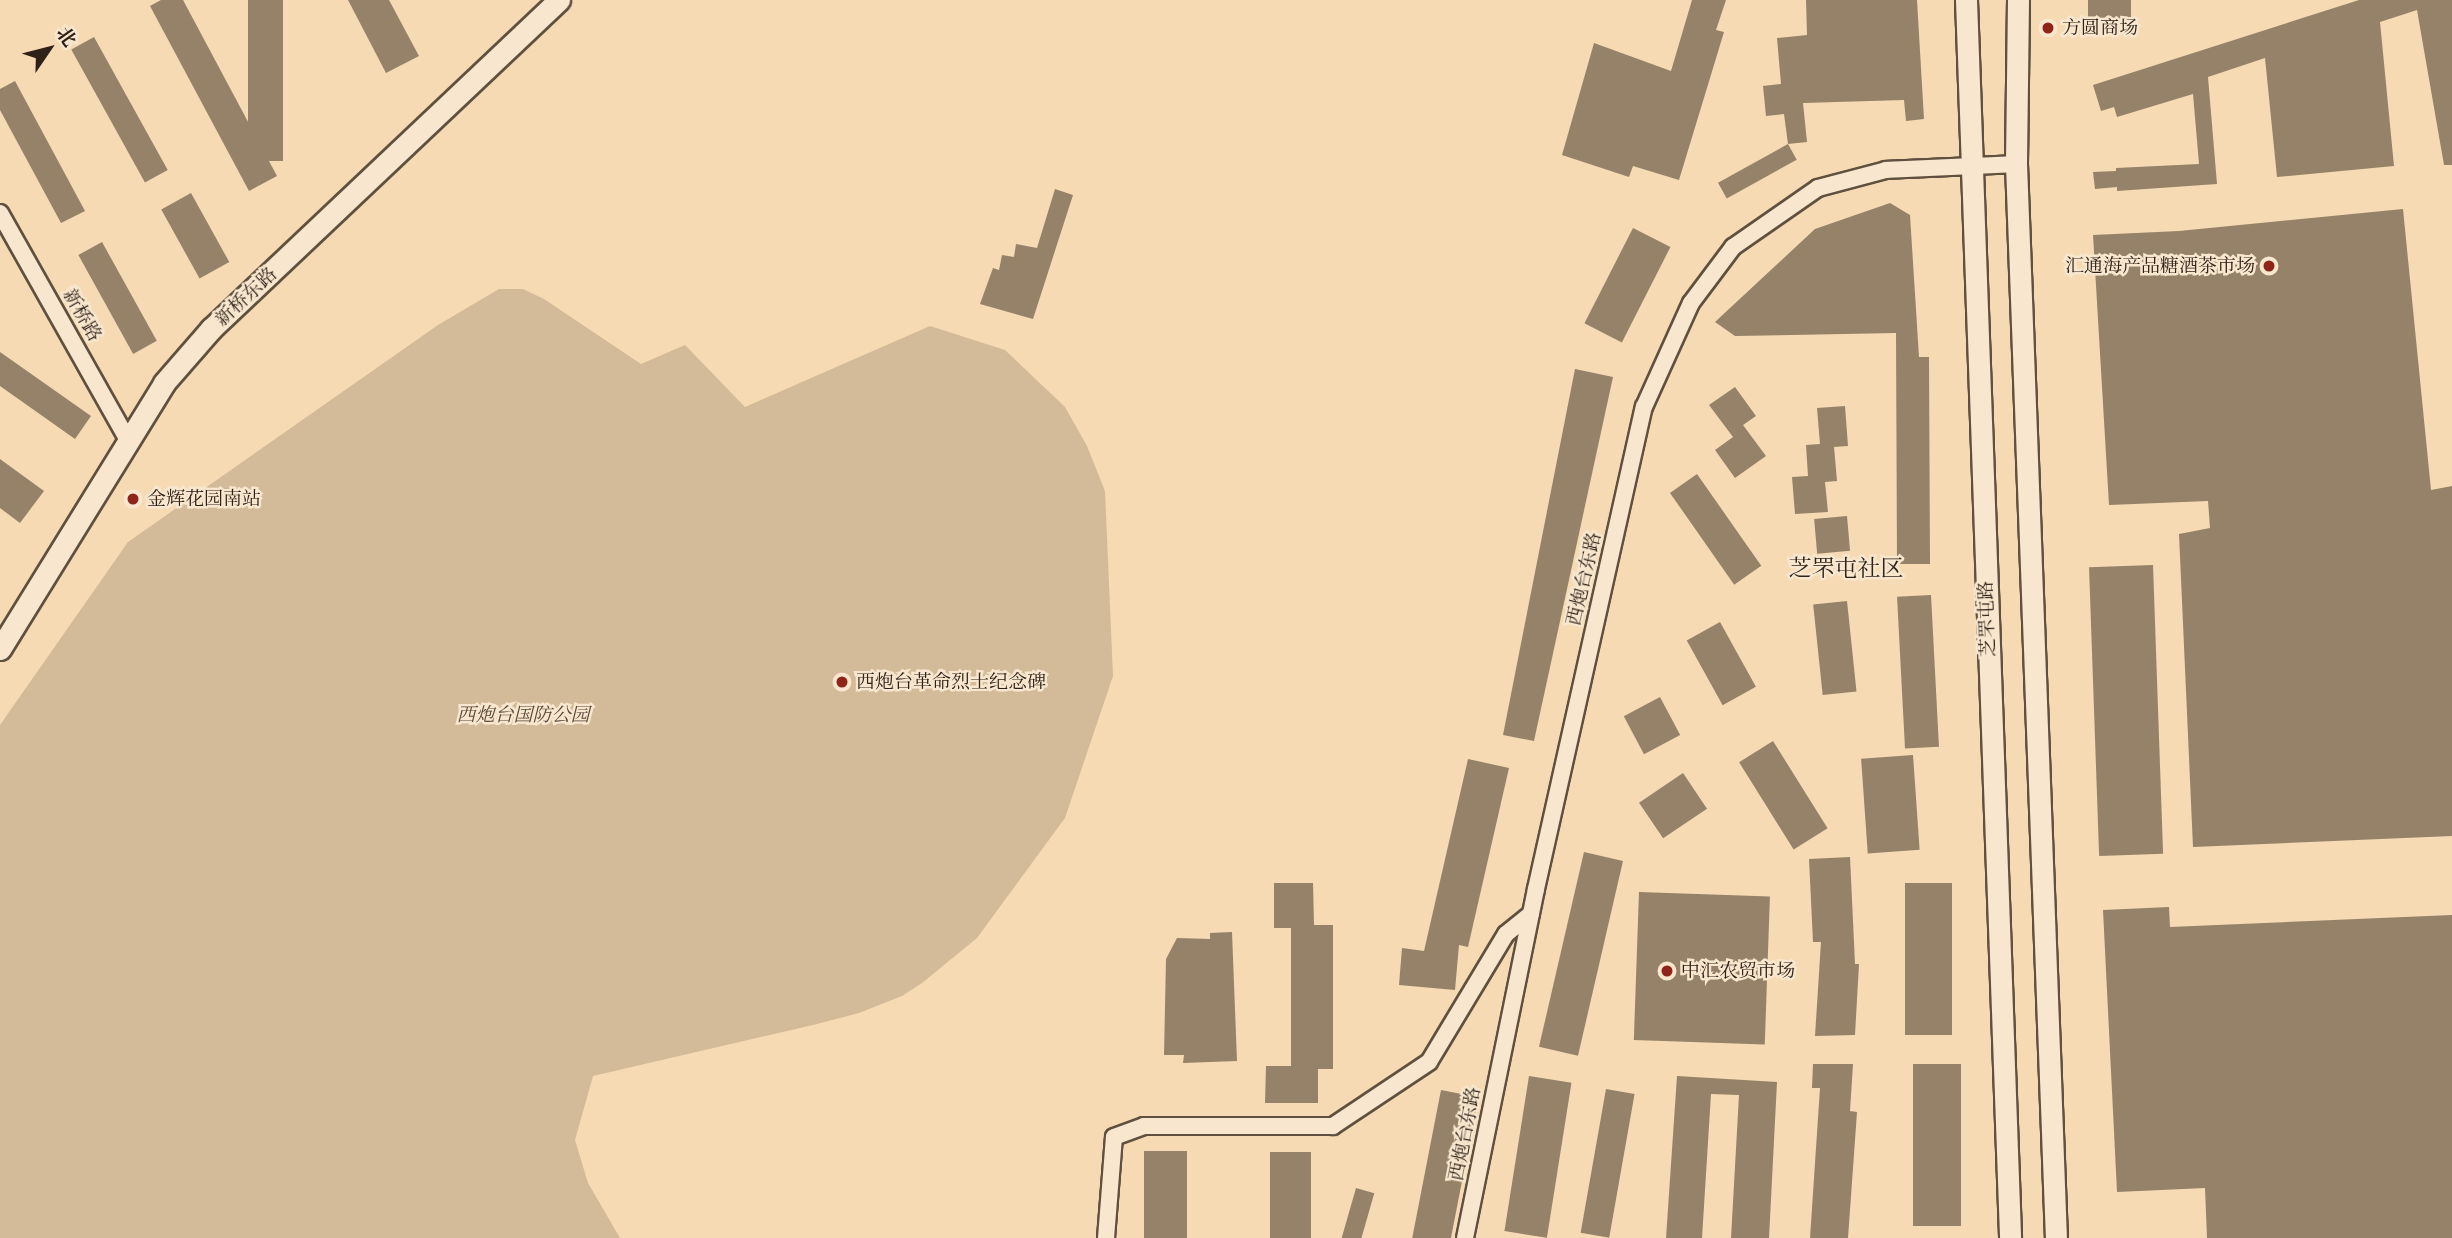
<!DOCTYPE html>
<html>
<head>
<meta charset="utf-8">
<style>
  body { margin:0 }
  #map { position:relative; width:2452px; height:1238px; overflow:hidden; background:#f5dab3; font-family:"IM FELL Great Primer","Noto Serif SC",serif }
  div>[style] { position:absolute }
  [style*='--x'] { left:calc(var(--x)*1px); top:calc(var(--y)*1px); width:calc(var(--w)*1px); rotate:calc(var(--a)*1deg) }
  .green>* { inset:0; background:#d3bb99 }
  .building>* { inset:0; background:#958269; transform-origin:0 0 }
  .roads { filter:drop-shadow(2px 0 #60503f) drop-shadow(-2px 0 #60503f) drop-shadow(0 2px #60503f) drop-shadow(0 -2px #60503f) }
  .street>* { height:16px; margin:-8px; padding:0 8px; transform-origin:8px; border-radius:8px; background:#f8e7ce }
  .secondary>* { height:21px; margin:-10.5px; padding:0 10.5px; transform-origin:10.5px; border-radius:10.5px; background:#f8e7ce }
  .dots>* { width:19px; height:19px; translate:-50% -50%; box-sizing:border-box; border:4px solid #f8e7ce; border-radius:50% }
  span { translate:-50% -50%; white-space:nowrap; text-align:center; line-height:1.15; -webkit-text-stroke:5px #f8e7ce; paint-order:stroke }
  .poi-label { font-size:19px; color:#2e2218 }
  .left { translate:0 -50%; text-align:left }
  .right { translate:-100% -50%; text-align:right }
  .street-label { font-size:19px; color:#2e2218 }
  .park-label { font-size:19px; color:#574838; font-style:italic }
  .quarter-label { font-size:23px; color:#2e2218 }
  .north { position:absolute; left:14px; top:14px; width:70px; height:70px; -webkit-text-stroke:5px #f8e7ce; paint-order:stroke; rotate:55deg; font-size:19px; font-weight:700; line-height:28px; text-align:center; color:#2e2218 }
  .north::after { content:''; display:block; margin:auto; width:24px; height:32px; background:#2e2218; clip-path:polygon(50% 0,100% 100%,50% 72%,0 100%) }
</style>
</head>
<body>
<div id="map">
  <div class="green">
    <i style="clip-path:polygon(499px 289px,523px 289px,544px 299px,641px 364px,685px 345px,745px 407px,930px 326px,1005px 350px,1065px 407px,1087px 446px,1105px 491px,1113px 676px,1065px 818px,977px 938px,922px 983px,902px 996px,859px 1013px,813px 1025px,593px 1076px,575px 1140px,588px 1183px,620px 1238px,0 1238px,0 725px,128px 542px,438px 325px)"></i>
  </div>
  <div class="building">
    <i style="clip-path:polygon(161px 0,183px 0,277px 176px,249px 191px,150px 6px)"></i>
    <i style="left:248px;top:0;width:35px;height:161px"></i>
    <i style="clip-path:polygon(348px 0,389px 0,419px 56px,386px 73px)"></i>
    <i style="clip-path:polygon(1692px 0,1726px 0,1716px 30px,1724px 32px,1679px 180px,1633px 166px,1629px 177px,1562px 155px,1594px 43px,1671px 71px)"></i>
    <i style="clip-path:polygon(1806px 0,1917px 0,1924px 119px,1906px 121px,1904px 100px,1803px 103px,1807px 142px,1788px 144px,1784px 114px,1766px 116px,1763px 86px,1781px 84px,1777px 38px,1807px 35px)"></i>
    <i style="left:2088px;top:0;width:43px;height:23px"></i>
    <i style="clip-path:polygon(2359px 0,2452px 0,2452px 165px,2444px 165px,2417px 10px,2380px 22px,2394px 166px,2277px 177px,2265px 58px,2208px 77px,2217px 184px,2117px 191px,2117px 187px,2095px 189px,2093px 172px,2116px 171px,2116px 168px,2199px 164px,2193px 94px,2117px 117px,2114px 107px,2101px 111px,2093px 85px)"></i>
    <i style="left:94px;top:37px;width:152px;height:26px;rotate:61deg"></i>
    <i style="clip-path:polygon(15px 81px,85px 211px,61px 223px,0 110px,0 89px)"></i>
    <i style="left:1788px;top:144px;width:18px;height:80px;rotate:61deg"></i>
    <i style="clip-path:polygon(1055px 189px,1073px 195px,1033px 319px,980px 304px,993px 268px,999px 270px,1002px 255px,1014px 257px,1016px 244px,1037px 248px)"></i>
    <i style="left:191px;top:193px;width:79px;height:34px;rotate:61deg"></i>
    <i style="clip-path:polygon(1890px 203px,1910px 215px,1919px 357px,1929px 357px,1930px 564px,1897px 564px,1896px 333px,1735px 336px,1715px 322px,1815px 229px)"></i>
    <i style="clip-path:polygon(2403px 209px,2431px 490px,2452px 486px,2452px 836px,2193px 847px,2179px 534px,2210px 528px,2208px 501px,2109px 505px,2093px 235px,2179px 231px)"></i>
    <i style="left:1633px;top:228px;width:42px;height:107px;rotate:27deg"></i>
    <i style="left:102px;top:242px;width:113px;height:27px;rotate:61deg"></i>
    <i style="clip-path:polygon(0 352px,91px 416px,75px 439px,0 386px)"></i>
    <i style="clip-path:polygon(1575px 369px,1613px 377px,1534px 741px,1503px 735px)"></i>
    <i style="clip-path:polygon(1735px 387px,1756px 416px,1743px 425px,1766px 456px,1735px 478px,1715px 450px,1733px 437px,1709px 405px)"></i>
    <i style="clip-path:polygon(1845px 406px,1848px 446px,1834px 447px,1837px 481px,1825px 482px,1828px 512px,1795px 514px,1792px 477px,1808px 476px,1806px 445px,1820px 444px,1817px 408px)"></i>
    <i style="clip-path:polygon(0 459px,44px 491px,20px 523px,0 508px)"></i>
    <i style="left:1697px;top:474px;width:112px;height:33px;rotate:55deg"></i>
    <i style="left:1847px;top:516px;width:35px;height:33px;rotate:85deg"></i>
    <i style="left:2153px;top:565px;width:289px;height:64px;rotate:88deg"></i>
    <i style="left:1931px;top:595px;width:152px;height:34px;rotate:87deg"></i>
    <i style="left:1847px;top:601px;width:91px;height:34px;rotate:84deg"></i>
    <i style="left:1720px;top:622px;width:74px;height:38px;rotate:61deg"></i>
    <i style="left:1660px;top:697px;width:43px;height:41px;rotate:62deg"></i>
    <i style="left:1773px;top:741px;width:103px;height:40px;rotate:58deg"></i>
    <i style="left:1913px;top:755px;width:95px;height:52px;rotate:86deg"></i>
    <i style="clip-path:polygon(1468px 759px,1509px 768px,1468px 947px,1459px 945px,1455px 990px,1399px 985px,1402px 948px,1424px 951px)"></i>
    <i style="left:1683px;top:773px;width:43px;height:53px;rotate:56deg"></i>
    <i style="left:1584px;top:852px;width:40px;height:200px;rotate:13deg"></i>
    <i style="clip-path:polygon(1850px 857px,1855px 964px,1859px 964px,1855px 1035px,1815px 1036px,1821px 942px,1813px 942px,1809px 859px)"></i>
    <i style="clip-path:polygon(1274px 883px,1313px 883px,1314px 925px,1333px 925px,1333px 1069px,1318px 1069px,1318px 1103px,1265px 1103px,1266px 1066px,1291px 1066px,1291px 928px,1274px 928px)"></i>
    <i style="left:1905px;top:883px;width:47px;height:152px"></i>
    <i style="left:1639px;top:892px;width:131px;height:148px;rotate:2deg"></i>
    <i style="clip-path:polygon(2169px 907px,2170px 927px,2452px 915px,2452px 1238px,2207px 1238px,2205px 1188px,2117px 1192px,2103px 910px)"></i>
    <i style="clip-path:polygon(1232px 932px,1237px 1061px,1183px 1063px,1184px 1055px,1164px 1055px,1166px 959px,1177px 938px,1210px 939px,1210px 933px)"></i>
    <i style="clip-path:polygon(1813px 1064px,1853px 1064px,1850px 1111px,1857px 1112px,1848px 1238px,1810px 1238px,1820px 1088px,1812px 1088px)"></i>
    <i style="left:1913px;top:1064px;width:48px;height:162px"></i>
    <i style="left:1529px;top:1076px;width:43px;height:157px;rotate:9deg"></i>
    <i style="clip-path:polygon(1677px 1076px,1777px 1082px,1769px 1238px,1731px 1238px,1739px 1095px,1711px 1094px,1702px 1238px,1666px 1238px)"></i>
    <i style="left:1606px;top:1089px;width:29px;height:146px;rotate:10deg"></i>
    <i style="left:1441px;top:1090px;width:38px;height:151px;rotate:11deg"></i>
    <i style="left:1144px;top:1151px;width:43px;height:87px"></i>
    <i style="left:1270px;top:1152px;width:41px;height:86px"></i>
    <i style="left:1356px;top:1188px;width:19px;height:52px;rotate:16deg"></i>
  </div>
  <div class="roads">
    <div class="street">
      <i style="--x:0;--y:213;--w:258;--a:60.6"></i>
      <i style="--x:1106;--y:1238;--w:101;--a:-85.5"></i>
      <i style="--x:1114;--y:1137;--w:32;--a:-20"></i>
      <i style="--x:1144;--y:1126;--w:189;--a:0"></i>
      <i style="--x:1333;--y:1126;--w:115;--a:-33.7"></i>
      <i style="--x:1429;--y:1062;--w:149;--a:-59"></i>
      <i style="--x:1506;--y:934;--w:32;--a:-39"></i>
      <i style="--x:1465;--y:1238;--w:356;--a:-78.5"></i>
      <i style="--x:1536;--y:889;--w:494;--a:-77.4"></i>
      <i style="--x:1644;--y:407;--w:114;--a:-65.7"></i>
      <i style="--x:1691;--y:303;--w:70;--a:-53.1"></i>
      <i style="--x:1733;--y:247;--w:103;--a:-34.8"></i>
      <i style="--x:1818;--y:188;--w:70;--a:-14.8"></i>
      <i style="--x:1886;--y:170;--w:130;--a:-2.6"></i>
    </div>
    <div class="secondary">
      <i style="--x:1966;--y:0;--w:1239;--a:87.96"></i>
      <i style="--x:2018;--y:0;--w:164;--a:90.7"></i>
      <i style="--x:2016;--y:164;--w:1075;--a:87.87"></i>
      <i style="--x:0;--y:649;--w:312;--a:-58.3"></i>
      <i style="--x:164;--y:383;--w:72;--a:-49"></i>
      <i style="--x:211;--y:329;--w:479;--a:-43.4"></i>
    </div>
  </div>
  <div class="dots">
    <i style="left:2048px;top:28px;background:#8f2418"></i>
    <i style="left:2269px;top:266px;background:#8f2418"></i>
    <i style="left:133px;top:499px;background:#8f2418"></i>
    <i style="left:842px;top:682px;background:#8f2418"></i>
    <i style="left:1667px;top:971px;background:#8f2418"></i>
  </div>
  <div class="poi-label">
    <span class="left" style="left:2062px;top:28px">方圆商场</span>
    <span class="right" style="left:2255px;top:266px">汇通海产品糖酒茶市场</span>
    <span class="left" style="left:147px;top:499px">金辉花园南站</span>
    <span class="left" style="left:856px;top:682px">西炮台革命烈士纪念碑</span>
    <span class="left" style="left:1681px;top:971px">中汇农贸市场</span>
  </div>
  <div class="street-label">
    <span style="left:246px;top:297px;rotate:-43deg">新桥东路</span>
    <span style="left:82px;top:315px;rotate:60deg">新桥路</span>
    <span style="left:1584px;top:579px;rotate:-77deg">西炮台东路</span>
    <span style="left:1987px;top:619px;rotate:-92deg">芝罘屯路</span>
    <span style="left:1465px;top:1134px;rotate:-79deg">西炮台东路</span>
  </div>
  <div class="park-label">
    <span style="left:523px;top:715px">西炮台国防公园</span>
  </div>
  <div class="quarter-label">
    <span style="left:1846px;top:568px">芝罘屯社区</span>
  </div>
  <div class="north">北</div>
</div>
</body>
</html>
